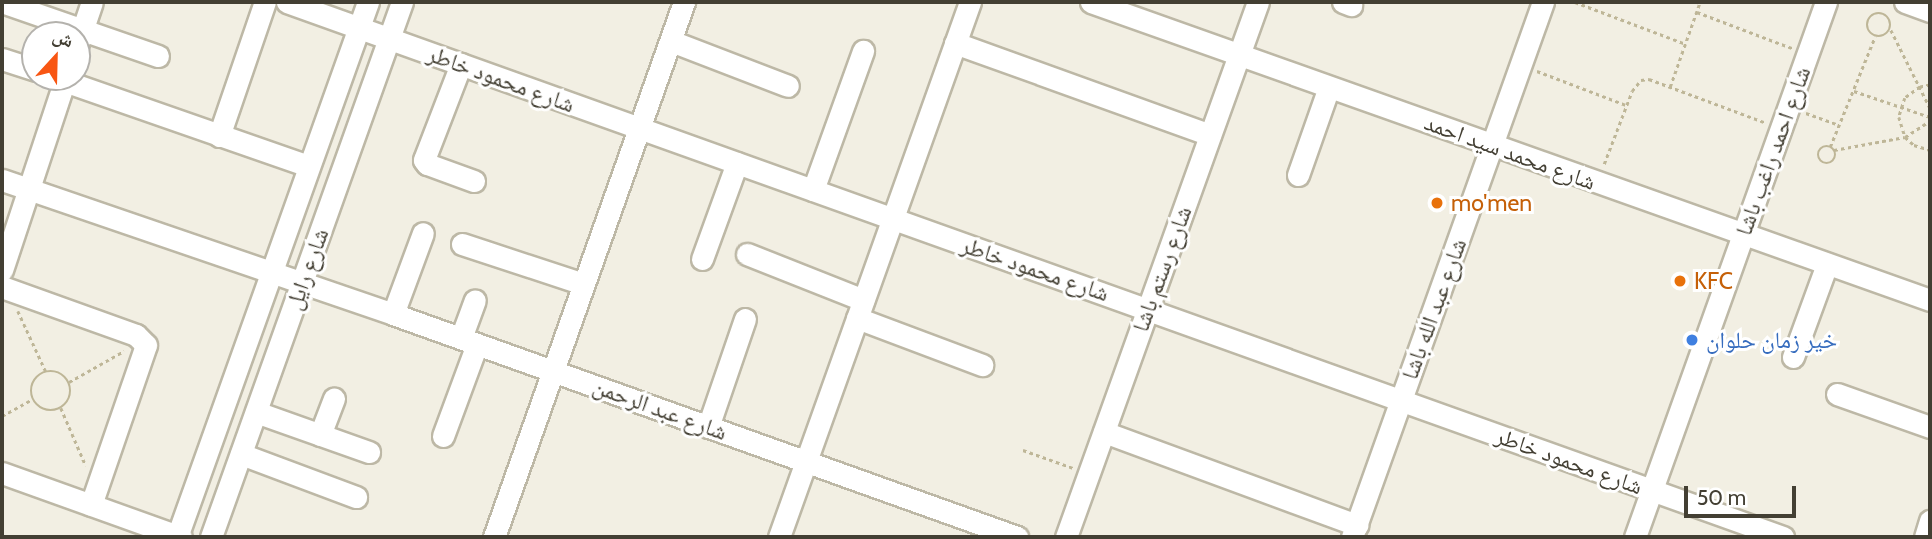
<!DOCTYPE html>
<html>
<head>
<meta charset="utf-8">
<style>
  body { margin:0 }
  #map { position:relative; width:1932px; height:539px; overflow:hidden; background:#f2efe3; font-family:Cabin,"Noto Naskh Arabic",sans-serif }
  div>[style] { position:absolute }
  [style*='--x'] { left:calc(var(--x)*1px); top:calc(var(--y)*1px); width:calc(var(--w)*1px); rotate:calc(var(--a)*1deg) }
  .path>* { height:2.5px; margin-top:-1.25px; transform-origin:0; background:repeating-linear-gradient(90deg,#beb697 0 3.5px,transparent 0 7px) }
  .path>.ring { margin:-1.25px; padding:0; box-sizing:content-box; background:none; border:2.5px solid #beb697; border-radius:50% }
  .roads { filter:drop-shadow(2px 0 #bdb8a6) drop-shadow(-2px 0 #bdb8a6) drop-shadow(0 2px #bdb8a6) drop-shadow(0 -2px #bdb8a6) }
  .minor>* { height:21px; margin:-10.5px; padding:0 10.5px; transform-origin:10.5px; border-radius:10.5px; background:#fff }
  .dots>* { width:19px; height:19px; translate:-50% -50%; box-sizing:border-box; border:4px solid #fff; border-radius:50% }
  span { translate:-50% -50%; white-space:nowrap; text-align:center; line-height:1.15; -webkit-text-stroke:6px #fff; paint-order:stroke }
  .street-label { font-size:23px; color:#433f33 }
  .food-label { font-size:23px; color:#c56008 }
  .left { translate:0 -50%; text-align:left }
  .shop-label { font-size:23px; color:#366cbe }
  .frame { position:absolute; inset:0; border:4px solid #433f33; pointer-events:none }
  .north { position:absolute; left:21px; top:21px; width:70px; height:70px; box-sizing:border-box; background:#fff; border:2px solid #b4b2ad; border-radius:50%; rotate:22deg; font-size:19px; font-weight:700; line-height:28px; text-align:center; color:#433f33 }
  .north::after { content:''; display:block; margin:auto; width:24px; height:32px; background:#f85613; clip-path:polygon(50% 0,100% 100%,50% 72%,0 100%) }
  .scale { position:absolute; left:1684px; top:486px; width:112px; height:32px; box-sizing:border-box; border:4px solid #433f33; border-top:0; padding-left:9px; font-size:21px; line-height:24px; white-space:nowrap; color:#433f33; -webkit-text-stroke:5px #fff; paint-order:stroke }
</style>
</head>
<body>
<div id="map">
  <div class="path">
    <i style="--x:1575;--y:2;--w:119;--a:20.7"></i>
    <i style="--x:1697;--y:12;--w:102;--a:20.8"></i>
    <i class="ring" style="left:1867px;top:13px;width:21.5px;height:21.5px"></i>
    <i style="--x:1891;--y:30;--w:87;--a:63.4"></i>
    <i style="--x:1537;--y:71;--w:95;--a:20.9"></i>
    <i style="--x:1930;--y:85;--w:10;--a:169"></i>
    <i style="--x:1920;--y:87;--w:19;--a:144"></i>
    <i style="--x:1905;--y:98;--w:20;--a:108"></i>
    <i style="--x:1899;--y:117;--w:21;--a:73"></i>
    <i style="--x:1905;--y:137;--w:12;--a:42"></i>
    <i style="--x:1914;--y:145;--w:17;--a:17"></i>
    <i style="--x:1670;--y:87;--w:90;--a:-70.6"></i>
    <i style="--x:1854;--y:91;--w:80;--a:18.9"></i>
    <i style="--x:1806;--y:113;--w:35;--a:20"></i>
    <i class="ring" style="left:1818px;top:146px;width:15.5px;height:15.5px"></i>
    <i style="--x:1830;--y:147;--w:119;--a:-67.8"></i>
    <i style="--x:1834;--y:150;--w:72;--a:-10.4"></i>
    <i style="--x:1905;--y:137;--w:30;--a:-33"></i>
    <i style="--x:1604;--y:164;--w:78;--a:-69"></i>
    <i style="--x:1632;--y:91;--w:14;--a:-51"></i>
    <i style="--x:1641;--y:80;--w:8;--a:-7"></i>
    <i style="--x:1649;--y:79;--w:123;--a:20.5"></i>
    <i style="--x:18;--y:311;--w:67;--a:65.3"></i>
    <i class="ring" style="left:31px;top:371px;width:37.5px;height:37.5px"></i>
    <i style="--x:69;--y:382;--w:63;--a:-29.4"></i>
    <i style="--x:61;--y:408;--w:63;--a:66.7"></i>
    <i style="--x:2;--y:416;--w:35;--a:-29"></i>
    <i style="--x:1023;--y:450;--w:53;--a:19.8"></i>
  </div>
  <div class="roads">
    <div class="minor">
      <i style="--x:2;--y:2;--w:165;--a:19.1"></i>
      <i style="--x:287;--y:2;--w:1589;--a:19.68"></i>
      <i style="--x:1091;--y:2;--w:890;--a:19.55"></i>
      <i style="--x:1343;--y:2;--w:9;--a:21"></i>
      <i style="--x:1905;--y:2;--w:27;--a:20"></i>
      <i style="--x:671;--y:41;--w:125;--a:21"></i>
      <i style="--x:955;--y:43;--w:271;--a:19.8"></i>
      <i style="--x:77;--y:46;--w:46;--a:-71.2"></i>
      <i style="--x:2;--y:59;--w:35;--a:18"></i>
      <i style="--x:461;--y:64;--w:103;--a:111.1"></i>
      <i style="--x:424;--y:160;--w:5;--a:53"></i>
      <i style="--x:427;--y:164;--w:50;--a:19.9"></i>
      <i style="--x:53;--y:77;--w:271;--a:19.2"></i>
      <i style="--x:219;--y:136;--w:142;--a:-71.1"></i>
      <i style="--x:1298;--y:175;--w:93;--a:-70.6"></i>
      <i style="--x:2;--y:180;--w:413;--a:18.9"></i>
      <i style="--x:393;--y:314;--w:663;--a:19.67"></i>
      <i style="--x:813;--y:190;--w:148;--a:-70.2"></i>
      <i style="--x:462;--y:244;--w:128;--a:18.2"></i>
      <i style="--x:747;--y:254;--w:125;--a:21.6"></i>
      <i style="--x:702;--y:259;--w:102;--a:-70"></i>
      <i style="--x:2;--y:270;--w:203;--a:-71.7"></i>
      <i style="--x:2;--y:287;--w:142;--a:19.7"></i>
      <i style="--x:136;--y:335;--w:14;--a:45"></i>
      <i style="--x:146;--y:345;--w:169;--a:109"></i>
      <i style="--x:393;--y:314;--w:86;--a:-69.7"></i>
      <i style="--x:857;--y:318;--w:134;--a:20.6"></i>
      <i style="--x:461;--y:338;--w:40;--a:-69.8"></i>
      <i style="--x:1793;--y:357;--w:99;--a:-69.9"></i>
      <i style="--x:1837;--y:394;--w:99;--a:19.5"></i>
      <i style="--x:256;--y:412;--w:120;--a:19.5"></i>
      <i style="--x:708;--y:427;--w:114;--a:-71.1"></i>
      <i style="--x:1104;--y:432;--w:270;--a:20.2"></i>
      <i style="--x:320;--y:435;--w:39;--a:-69"></i>
      <i style="--x:443;--y:436;--w:98;--a:-69.7"></i>
      <i style="--x:241;--y:454;--w:123;--a:20.5"></i>
      <i style="--x:2;--y:473;--w:190;--a:19.7"></i>
      <i style="--x:177;--y:537;--w:568;--a:-70.35"></i>
      <i style="--x:211;--y:537;--w:568;--a:-70.35"></i>
      <i style="--x:494;--y:537;--w:568;--a:-70.45"></i>
      <i style="--x:779;--y:537;--w:568;--a:-70.35"></i>
      <i style="--x:1066;--y:537;--w:568;--a:-70.26"></i>
      <i style="--x:1352;--y:537;--w:568;--a:-70.35"></i>
      <i style="--x:1635;--y:537;--w:568;--a:-70.35"></i>
      <i style="--x:1925;--y:537;--w:17;--a:-73"></i>
    </div>
  </div>
  <div class="dots">
    <i style="left:1437px;top:203px;background:#e8710a"></i>
    <i style="left:1680px;top:281px;background:#e8710a"></i>
    <i style="left:1692px;top:340px;background:#3f7fe0"></i>
  </div>
  <div class="street-label">
    <span style="left:501px;top:79px;rotate:20deg">شارع محمود خاطر</span>
    <span style="left:1773px;top:151px;rotate:-70deg">شارع احمد راغب باشا</span>
    <span style="left:1510px;top:152px;rotate:20deg">شارع محمد سيد احمد</span>
    <span style="left:307px;top:269px;rotate:-70deg">شارع رايل</span>
    <span style="left:1035px;top:269px;rotate:19deg">شارع محمود خاطر</span>
    <span style="left:1162px;top:269px;rotate:-70deg">شارع رستم باشا</span>
    <span style="left:1434px;top:309px;rotate:-70deg">شارع عبد الله باشا</span>
    <span style="left:660px;top:409px;rotate:20deg">شارع عبد الرحمن</span>
    <span style="left:1569px;top:461px;rotate:20deg">شارع محمود خاطر</span>
  </div>
  <div class="food-label">
    <span class="left" style="left:1451px;top:203px">mo'men</span>
    <span class="left" style="left:1694px;top:281px">KFC</span>
  </div>
  <div class="shop-label">
    <span class="left" style="left:1706px;top:340px">خير زمان حلوان</span>
  </div>
  <div class="frame"></div>
  <div class="north">ش</div>
  <div class="scale">50 m</div>
</div>
</body>
</html>
